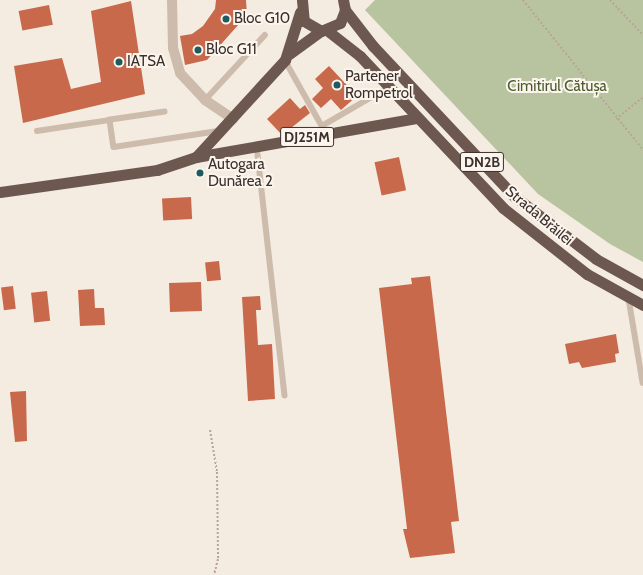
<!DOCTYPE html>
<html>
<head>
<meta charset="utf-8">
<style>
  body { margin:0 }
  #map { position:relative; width:643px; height:575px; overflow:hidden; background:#f4ebe1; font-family:Cabin,sans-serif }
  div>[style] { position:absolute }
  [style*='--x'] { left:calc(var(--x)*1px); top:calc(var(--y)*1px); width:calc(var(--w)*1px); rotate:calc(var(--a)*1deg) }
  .green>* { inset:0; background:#b8c4a0 }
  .building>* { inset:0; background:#c8694b; transform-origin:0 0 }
  .path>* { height:2px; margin-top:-1px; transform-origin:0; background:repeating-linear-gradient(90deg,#b9a596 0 2px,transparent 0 4px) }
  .service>* { height:5.5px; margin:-2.75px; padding:0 2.75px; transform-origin:2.75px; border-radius:2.75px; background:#cdbbac }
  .minor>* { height:10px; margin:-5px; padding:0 5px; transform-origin:5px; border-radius:5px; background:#cdbbac }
  .trunk>* { height:11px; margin:-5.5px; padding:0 5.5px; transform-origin:5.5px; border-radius:5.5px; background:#6c584f }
  .dots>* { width:11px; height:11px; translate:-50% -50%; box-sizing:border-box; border:2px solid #fbf5ee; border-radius:50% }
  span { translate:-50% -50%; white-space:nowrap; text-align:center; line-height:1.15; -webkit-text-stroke:4px #fbf5ee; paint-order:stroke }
  .shield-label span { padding:1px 3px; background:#fbf5ee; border:1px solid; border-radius:3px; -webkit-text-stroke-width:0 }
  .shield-label { font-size:14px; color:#3b302b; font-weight:700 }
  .poi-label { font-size:15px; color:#3b302b }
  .left { translate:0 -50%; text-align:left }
  .park-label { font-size:15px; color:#4a5a2e }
  .street-label { font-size:15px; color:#3b302b }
</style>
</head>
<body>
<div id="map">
  <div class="green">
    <i style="clip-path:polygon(375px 0,643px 0,643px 262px,610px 244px,538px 194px,365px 10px)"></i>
  </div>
  <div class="building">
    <i style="clip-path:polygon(216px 0,246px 0,247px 15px,207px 60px,185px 65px,180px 36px,192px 34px,203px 26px,215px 9px)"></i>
    <i style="clip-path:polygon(131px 1px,145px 94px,23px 123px,14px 66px,62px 58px,71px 89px,101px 82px,91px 11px)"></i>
    <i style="left:49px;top:5px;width:20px;height:31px;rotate:79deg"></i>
    <i style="clip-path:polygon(329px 66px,357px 96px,341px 110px,331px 99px,321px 108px,312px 99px,323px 88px,315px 79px)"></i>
    <i style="clip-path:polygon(290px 98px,300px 109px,305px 105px,310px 113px,282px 135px,267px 119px)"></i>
    <i style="left:399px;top:157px;width:34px;height:25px;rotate:78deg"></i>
    <i style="left:191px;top:197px;width:22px;height:29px;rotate:87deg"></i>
    <i style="left:219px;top:261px;width:19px;height:14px;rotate:84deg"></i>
    <i style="clip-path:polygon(430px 276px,459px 521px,451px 522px,455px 553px,410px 558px,403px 529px,407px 529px,379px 288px,412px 284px,411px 278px)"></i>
    <i style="left:201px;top:282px;width:29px;height:32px;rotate:88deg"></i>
    <i style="left:13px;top:286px;width:23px;height:12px;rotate:83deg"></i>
    <i style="clip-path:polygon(94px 289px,95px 308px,104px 308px,105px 325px,80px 326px,78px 290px)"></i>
    <i style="left:47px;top:291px;width:30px;height:16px;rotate:84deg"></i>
    <i style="clip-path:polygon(260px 296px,261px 310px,256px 310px,258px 345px,272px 344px,275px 399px,248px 401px,242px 297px)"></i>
    <i style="clip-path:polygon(616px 334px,619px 353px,615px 354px,616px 362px,582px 368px,579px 362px,569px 364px,565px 344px)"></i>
    <i style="clip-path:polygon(26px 391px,27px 441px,15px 442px,10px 392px)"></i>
  </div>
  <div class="path">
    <i style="--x:523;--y:0;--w:192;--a:51.3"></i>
    <i style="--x:610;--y:0;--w:48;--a:46.7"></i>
    <i style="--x:616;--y:119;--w:35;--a:-39"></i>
    <i style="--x:210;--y:430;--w:43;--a:80.5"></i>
    <i style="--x:217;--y:472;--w:87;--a:89.3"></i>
    <i style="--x:218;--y:559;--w:16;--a:104"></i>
  </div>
  <div class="service">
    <i style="--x:285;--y:60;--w:76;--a:60.7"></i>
    <i style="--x:322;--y:126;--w:78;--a:-30.2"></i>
    <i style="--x:205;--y:100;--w:88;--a:-47.3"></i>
    <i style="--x:165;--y:112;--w:56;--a:171.7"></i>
    <i style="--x:110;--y:120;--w:27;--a:82"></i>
    <i style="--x:114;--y:147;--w:105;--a:-8.7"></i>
    <i style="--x:37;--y:131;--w:74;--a:-8.6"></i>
    <i style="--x:257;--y:146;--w:251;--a:83.6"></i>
    <i style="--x:629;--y:299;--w:85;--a:80.5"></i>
  </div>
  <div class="minor">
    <i style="--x:172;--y:0;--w:48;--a:88.8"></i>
    <i style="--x:173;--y:48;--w:26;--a:74"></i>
    <i style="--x:180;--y:73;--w:37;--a:47"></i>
    <i style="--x:205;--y:100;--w:34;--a:34"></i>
  </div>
  <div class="trunk">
    <i style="--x:302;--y:0;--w:21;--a:85"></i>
    <i style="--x:304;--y:21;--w:20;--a:30"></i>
    <i style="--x:321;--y:31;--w:21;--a:-23"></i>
    <i style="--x:340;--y:23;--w:14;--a:-69"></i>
    <i style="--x:345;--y:10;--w:10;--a:-101"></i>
    <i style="--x:345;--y:10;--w:46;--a:52.1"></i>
    <i style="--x:373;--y:46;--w:206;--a:46.8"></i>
    <i style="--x:514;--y:196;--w:103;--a:37.5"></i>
    <i style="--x:596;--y:259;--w:54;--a:29"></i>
    <i style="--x:328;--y:31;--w:41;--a:38"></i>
    <i style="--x:360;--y:56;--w:209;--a:46.7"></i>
    <i style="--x:503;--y:208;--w:107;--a:38.2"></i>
    <i style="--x:587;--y:274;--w:64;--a:29"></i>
    <i style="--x:289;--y:54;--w:39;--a:-36"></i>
    <i style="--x:196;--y:157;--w:225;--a:-10"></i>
    <i style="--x:0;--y:192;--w:159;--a:-8"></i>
    <i style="--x:157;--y:170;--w:41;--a:-18.4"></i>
    <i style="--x:196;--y:157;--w:132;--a:-47.5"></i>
    <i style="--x:285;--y:60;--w:50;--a:-72.6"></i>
  </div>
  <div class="dots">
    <i style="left:226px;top:19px;background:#1f5a5e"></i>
    <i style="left:198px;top:50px;background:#1f5a5e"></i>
    <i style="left:119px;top:62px;background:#1f5a5e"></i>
    <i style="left:337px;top:85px;background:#1f5a5e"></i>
    <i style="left:200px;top:173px;background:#1f5a5e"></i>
  </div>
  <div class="shield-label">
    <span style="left:307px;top:137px">DJ251M</span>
    <span style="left:482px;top:162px">DN2B</span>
  </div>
  <div class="poi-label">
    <span class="left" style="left:234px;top:19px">Bloc G10</span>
    <span class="left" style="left:206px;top:50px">Bloc G11</span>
    <span class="left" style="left:127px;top:62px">IATSA</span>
    <span class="left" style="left:345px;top:85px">Partener<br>Rompetrol</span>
    <span class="left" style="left:208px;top:173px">Autogara<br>Dunărea 2</span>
  </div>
  <div class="park-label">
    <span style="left:557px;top:87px">Cimitirul Cătușa</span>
  </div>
  <div class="street-label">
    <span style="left:539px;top:216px;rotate:40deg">Strada Brăilei</span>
  </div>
</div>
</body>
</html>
